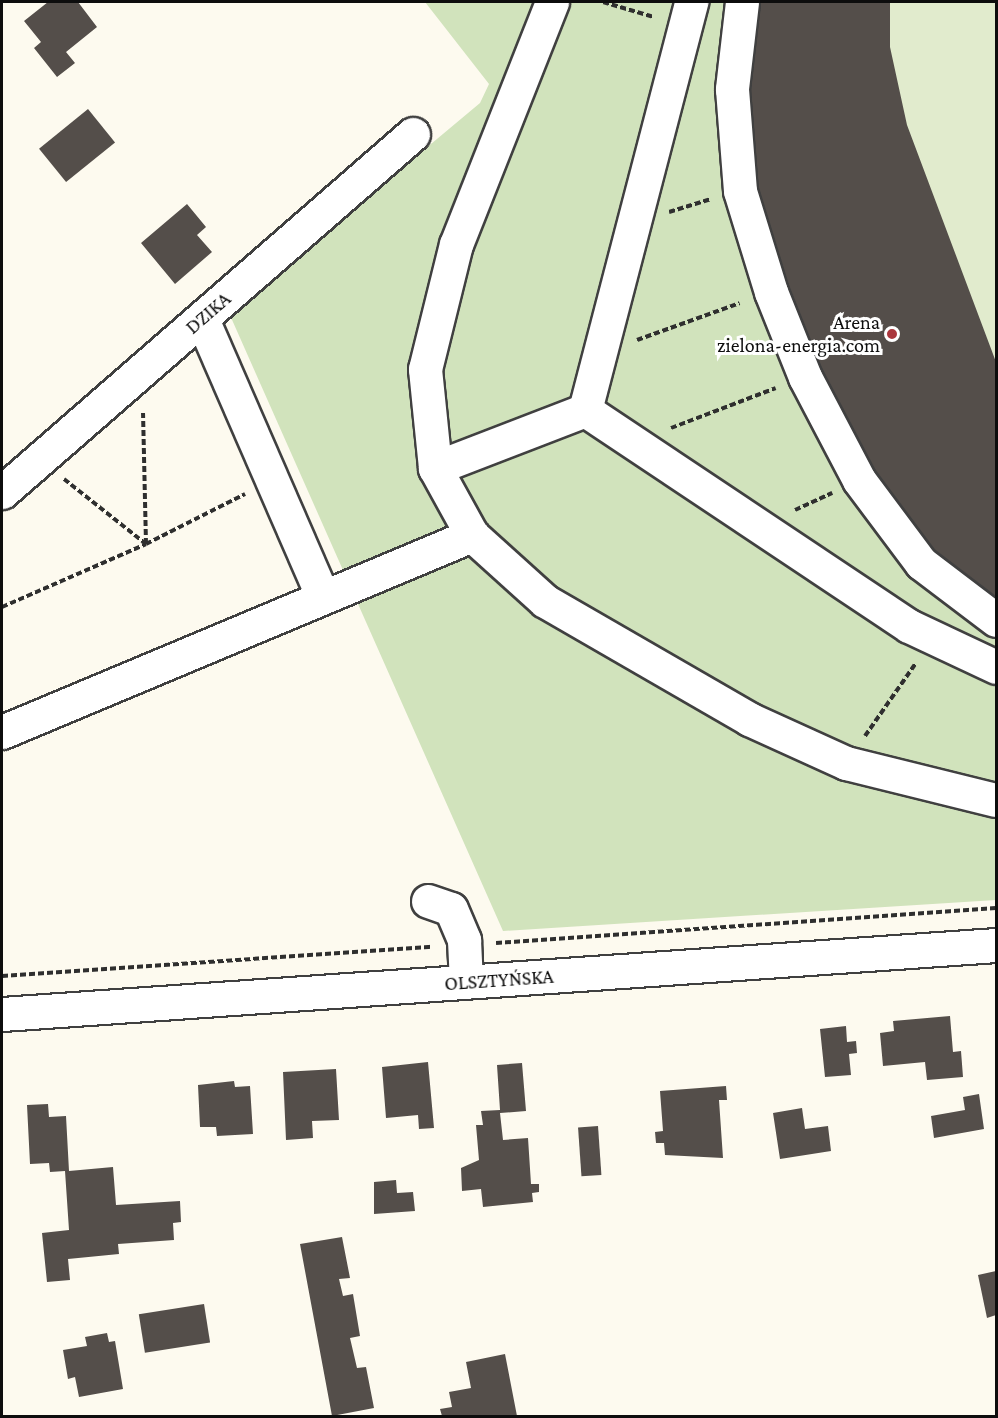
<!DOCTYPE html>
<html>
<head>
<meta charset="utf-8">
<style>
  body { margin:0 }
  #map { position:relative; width:998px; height:1418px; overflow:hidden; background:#fdfaef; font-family:"Crimson Pro",serif }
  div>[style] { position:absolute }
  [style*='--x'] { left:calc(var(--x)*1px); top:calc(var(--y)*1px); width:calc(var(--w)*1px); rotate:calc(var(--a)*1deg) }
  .green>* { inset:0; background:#d1e3bc }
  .pitch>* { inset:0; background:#e1ebcd }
  .building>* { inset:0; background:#544e4a; transform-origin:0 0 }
  .path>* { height:4px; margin-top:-2px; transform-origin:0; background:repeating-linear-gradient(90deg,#2f2f2f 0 6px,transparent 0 9px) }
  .roads { filter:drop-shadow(2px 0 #404040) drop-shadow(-2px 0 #404040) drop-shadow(0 2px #404040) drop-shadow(0 -2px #404040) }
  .minor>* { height:33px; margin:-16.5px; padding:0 16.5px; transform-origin:16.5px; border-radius:16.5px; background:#fff }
  .dots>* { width:16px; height:16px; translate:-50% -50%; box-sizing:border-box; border:3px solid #fff; border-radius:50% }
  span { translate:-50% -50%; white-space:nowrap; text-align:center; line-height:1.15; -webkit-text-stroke:6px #fff; paint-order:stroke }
  .street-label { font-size:20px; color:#0d0d0d }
  .poi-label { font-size:20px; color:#0d0d0d }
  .right { translate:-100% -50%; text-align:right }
  .frame { position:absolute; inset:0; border:3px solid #0d0d0d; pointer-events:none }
</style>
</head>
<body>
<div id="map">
  <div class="green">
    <i style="clip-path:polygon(425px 2px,996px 2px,996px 900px,503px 931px,229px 313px,480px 103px,489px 84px)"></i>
  </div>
  <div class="pitch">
    <i style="clip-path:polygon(742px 2px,996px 2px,996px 620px)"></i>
  </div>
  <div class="building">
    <i style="clip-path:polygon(48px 2px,78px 2px,97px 27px,66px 52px,75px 63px,57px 77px,34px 48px,41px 42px,24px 21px)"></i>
    <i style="clip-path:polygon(742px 2px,890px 2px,890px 47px,907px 125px,996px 362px,996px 619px,921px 563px,771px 292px,740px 191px)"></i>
    <i style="left:88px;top:109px;width:43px;height:63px;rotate:51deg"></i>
    <i style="clip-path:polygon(187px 204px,206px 227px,197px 235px,212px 252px,175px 284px,141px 243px)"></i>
    <i style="clip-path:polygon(950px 1016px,953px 1052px,961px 1051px,963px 1077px,927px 1080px,925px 1062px,883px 1066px,880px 1033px,894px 1031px,893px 1021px)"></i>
    <i style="clip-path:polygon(846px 1026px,847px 1042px,856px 1041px,857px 1053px,849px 1054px,851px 1075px,825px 1077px,820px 1029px)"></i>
    <i style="clip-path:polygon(428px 1062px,434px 1128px,419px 1129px,418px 1115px,386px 1118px,382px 1067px)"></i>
    <i style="clip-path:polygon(522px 1063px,526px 1111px,500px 1113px,503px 1140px,528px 1138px,531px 1184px,539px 1184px,539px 1192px,532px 1193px,533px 1202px,483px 1207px,481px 1189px,462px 1191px,461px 1168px,479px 1160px,476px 1125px,483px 1125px,481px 1111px,500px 1110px,497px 1065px)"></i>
    <i style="clip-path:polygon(336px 1069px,339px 1120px,312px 1121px,313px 1138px,286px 1140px,283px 1072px)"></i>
    <i style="clip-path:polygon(234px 1081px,235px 1087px,250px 1086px,253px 1134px,217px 1136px,216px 1127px,200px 1127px,198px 1085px)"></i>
    <i style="clip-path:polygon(726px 1086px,727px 1100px,719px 1100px,723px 1158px,665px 1155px,664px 1143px,656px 1143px,655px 1132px,663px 1131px,660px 1091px)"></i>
    <i style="clip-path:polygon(979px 1094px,984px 1129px,934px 1138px,931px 1116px,965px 1110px,963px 1097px)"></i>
    <i style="clip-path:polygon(48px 1104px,49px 1117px,66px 1116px,69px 1171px,113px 1167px,116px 1205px,180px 1201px,181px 1222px,173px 1223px,174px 1240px,118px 1244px,119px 1254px,68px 1259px,70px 1280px,47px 1282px,42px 1233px,69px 1230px,65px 1171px,50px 1172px,49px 1163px,30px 1164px,27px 1105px)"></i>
    <i style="clip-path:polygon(802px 1108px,805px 1129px,828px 1126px,831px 1151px,780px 1159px,773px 1113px)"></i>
    <i style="left:598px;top:1126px;width:49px;height:20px;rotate:86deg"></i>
    <i style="clip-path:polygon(396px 1180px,397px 1193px,413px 1192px,415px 1211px,374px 1214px,374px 1182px)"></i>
    <i style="clip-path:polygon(342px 1237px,350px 1278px,339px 1279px,343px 1296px,353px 1294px,360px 1336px,350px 1338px,357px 1368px,366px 1367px,374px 1408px,332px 1416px,300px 1244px)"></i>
    <i style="clip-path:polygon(996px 1271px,996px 1315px,987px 1318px,978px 1275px)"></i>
    <i style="left:204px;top:1304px;width:39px;height:66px;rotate:81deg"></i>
    <i style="clip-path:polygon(107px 1333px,109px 1342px,115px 1341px,123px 1389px,79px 1397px,75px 1377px,68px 1379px,63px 1350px,87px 1346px,85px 1337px)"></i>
    <i style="clip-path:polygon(505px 1354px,517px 1416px,442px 1416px,440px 1409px,452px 1407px,449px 1392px,471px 1388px,466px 1362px)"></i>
  </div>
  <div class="path">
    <i style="--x:603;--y:2;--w:53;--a:16.4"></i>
    <i style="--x:669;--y:212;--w:44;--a:-17.2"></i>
    <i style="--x:637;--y:340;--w:109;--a:-19.8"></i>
    <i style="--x:671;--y:428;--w:112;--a:-20.9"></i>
    <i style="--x:64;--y:479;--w:105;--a:38.4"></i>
    <i style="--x:146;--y:544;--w:131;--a:-91.3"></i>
    <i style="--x:795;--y:510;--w:41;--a:-24.7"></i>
    <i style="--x:2;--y:607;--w:157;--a:-23.6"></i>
    <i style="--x:146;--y:544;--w:111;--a:-26.8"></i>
    <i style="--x:865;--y:736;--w:89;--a:-55.1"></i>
    <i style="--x:496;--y:943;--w:501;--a:-4"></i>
    <i style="--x:2;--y:976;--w:431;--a:-3.9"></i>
  </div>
  <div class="roads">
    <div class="minor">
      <i style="--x:552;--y:2;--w:260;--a:111.6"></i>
      <i style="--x:456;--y:244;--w:129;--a:103.9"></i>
      <i style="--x:425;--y:369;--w:100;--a:84.2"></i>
      <i style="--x:435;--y:468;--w:77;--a:61.1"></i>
      <i style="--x:472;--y:535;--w:98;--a:42.1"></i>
      <i style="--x:545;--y:601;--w:236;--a:30"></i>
      <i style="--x:749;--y:719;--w:107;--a:24.4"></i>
      <i style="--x:846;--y:763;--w:154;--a:13.9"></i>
      <i style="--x:742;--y:2;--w:88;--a:96.6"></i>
      <i style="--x:732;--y:89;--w:102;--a:85.5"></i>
      <i style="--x:740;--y:191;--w:106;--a:72.9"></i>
      <i style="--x:771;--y:292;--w:92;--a:68.2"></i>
      <i style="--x:805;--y:377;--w:116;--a:62.3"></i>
      <i style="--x:859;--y:480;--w:104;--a:53.2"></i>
      <i style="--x:921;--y:563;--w:94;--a:37.2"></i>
      <i style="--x:202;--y:319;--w:303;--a:66.5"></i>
      <i style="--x:585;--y:410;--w:422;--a:-75.4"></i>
      <i style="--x:435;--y:468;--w:161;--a:-21.1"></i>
      <i style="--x:585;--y:410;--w:389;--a:33.7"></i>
      <i style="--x:909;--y:626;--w:96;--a:25.2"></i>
      <i style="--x:2;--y:492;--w:545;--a:-41.06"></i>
      <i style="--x:2;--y:732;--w:510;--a:-22.74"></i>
      <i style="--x:428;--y:901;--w:24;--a:19"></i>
      <i style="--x:451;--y:909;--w:34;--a:67"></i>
      <i style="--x:464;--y:940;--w:42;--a:87.3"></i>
      <i style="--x:2;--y:1014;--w:996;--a:-3.97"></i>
    </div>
  </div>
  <div class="dots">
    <i style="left:892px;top:334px;background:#aa373d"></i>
  </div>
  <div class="street-label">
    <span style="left:208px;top:313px;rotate:-41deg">DZIKA</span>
    <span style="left:499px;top:980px;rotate:-4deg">OLSZTYŃSKA</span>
  </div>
  <div class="poi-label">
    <span class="right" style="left:880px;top:334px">Arena<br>zielona-energia.com</span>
  </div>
  <div class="frame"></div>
</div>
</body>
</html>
